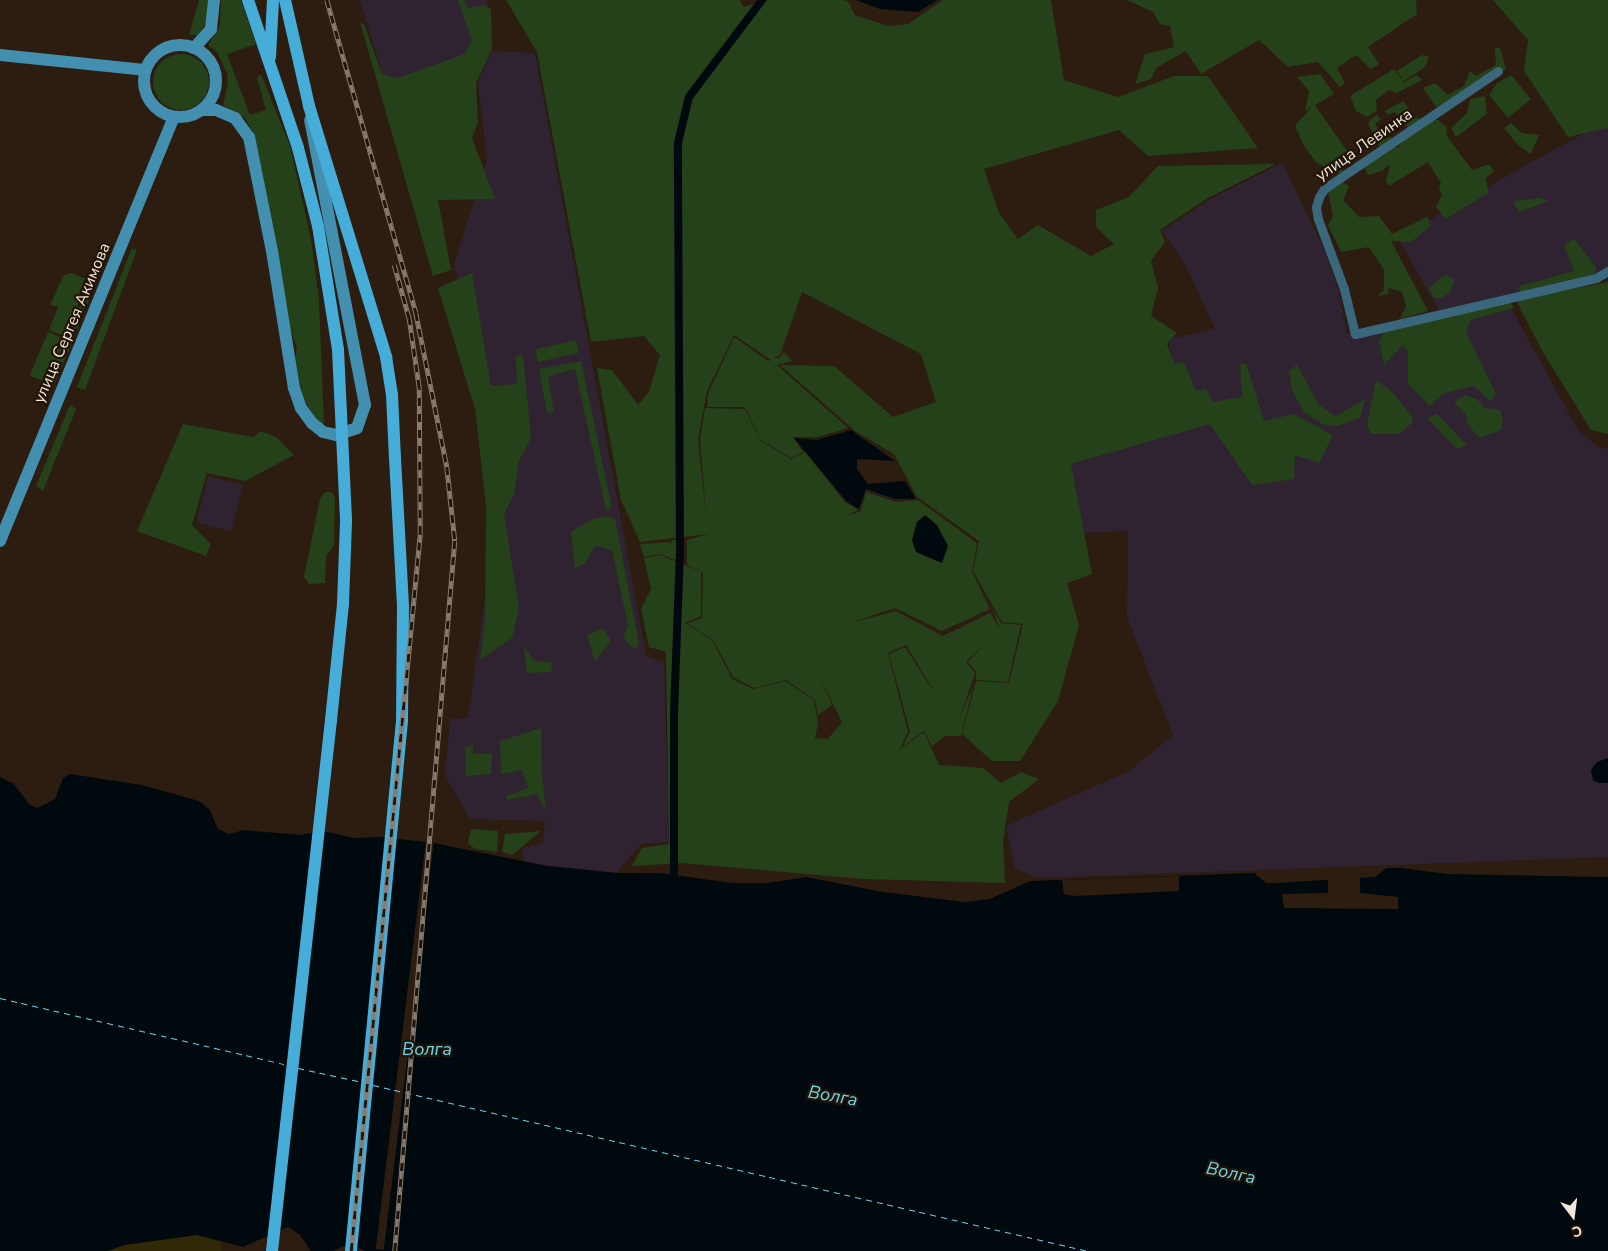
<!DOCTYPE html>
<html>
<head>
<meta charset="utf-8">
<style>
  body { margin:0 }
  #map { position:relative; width:1608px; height:1251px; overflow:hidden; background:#2c1d10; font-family:"Nunito Sans",sans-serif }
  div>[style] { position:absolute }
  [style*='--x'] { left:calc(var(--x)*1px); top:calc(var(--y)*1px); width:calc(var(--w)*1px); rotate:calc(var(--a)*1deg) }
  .industrial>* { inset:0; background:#2f2331; transform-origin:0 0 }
  .green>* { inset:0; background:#254119; transform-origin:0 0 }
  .round { border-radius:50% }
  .sand>* { inset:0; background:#302806 }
  .water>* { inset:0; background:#000a0e }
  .pier>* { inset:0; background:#2c1d10; transform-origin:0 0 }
  .canal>* { height:8px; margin:-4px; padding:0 4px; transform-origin:4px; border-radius:4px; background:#000a0e }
  .ferry>* { height:1px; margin-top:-0.5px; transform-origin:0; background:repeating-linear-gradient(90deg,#6ad6eb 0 6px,transparent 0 11px) }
  .street>* { height:9px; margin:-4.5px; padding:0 4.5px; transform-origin:4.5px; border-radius:4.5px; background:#3a677c }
  .secondary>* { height:12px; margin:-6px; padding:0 6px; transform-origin:6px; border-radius:6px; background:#428fb0 }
  .secondary>.ring { margin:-6px; padding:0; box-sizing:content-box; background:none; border:12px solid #428fb0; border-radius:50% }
  .primary>* { height:12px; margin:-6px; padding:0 6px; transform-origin:6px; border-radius:6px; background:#46add9 }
  .rail>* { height:4.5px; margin-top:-2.25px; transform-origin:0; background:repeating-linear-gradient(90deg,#221407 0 8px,#887b70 0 16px); box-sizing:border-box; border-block:1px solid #887b70 }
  span { translate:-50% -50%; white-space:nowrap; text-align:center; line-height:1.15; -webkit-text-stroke:4.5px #221407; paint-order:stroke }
  .street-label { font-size:16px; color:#f2e7de }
  .water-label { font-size:18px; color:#6ad6eb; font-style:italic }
  .north { position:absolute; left:1548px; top:1191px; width:50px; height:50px; -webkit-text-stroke:4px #221407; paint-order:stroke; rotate:165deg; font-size:14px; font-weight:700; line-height:20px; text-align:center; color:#f2e7de }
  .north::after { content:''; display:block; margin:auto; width:18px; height:22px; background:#f2e7de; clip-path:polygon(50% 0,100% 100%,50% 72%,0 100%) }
</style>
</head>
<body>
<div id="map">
  <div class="industrial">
    <i style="clip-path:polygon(360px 0,487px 0,489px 45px,403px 85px,376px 72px,381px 69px)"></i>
    <i style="clip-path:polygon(492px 51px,535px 53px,646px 656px,664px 662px,669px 842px,641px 844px,616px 873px,525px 863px,522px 848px,543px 844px,545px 821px,470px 819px,445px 775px,450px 719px,468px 718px,502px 479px,454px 264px,487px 160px,478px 82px)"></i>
    <i style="clip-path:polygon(1608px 126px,1608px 272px,1505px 297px,1578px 430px,1601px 449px,1608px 447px,1608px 857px,1038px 878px,1015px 869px,1006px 826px,1129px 771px,1173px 735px,1127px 617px,1128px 531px,1080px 533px,1066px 460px,1172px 366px,1169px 339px,1215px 329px,1186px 266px,1162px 231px,1210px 199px,1282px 163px,1324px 249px,1339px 292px,1347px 334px,1439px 311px,1398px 238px,1526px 165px,1596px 127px)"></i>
    <i style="left:208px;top:476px;width:36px;height:48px;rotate:14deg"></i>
  </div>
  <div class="green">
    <i style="clip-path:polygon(199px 0,208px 0,207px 22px,198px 35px,189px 35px)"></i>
    <i style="clip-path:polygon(221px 0,241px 0,256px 44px,227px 54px,250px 115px,266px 110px,257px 78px,261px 74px,290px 146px,311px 239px,319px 300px,324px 425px,316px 420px,305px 401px,294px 365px,297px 348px,289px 325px,254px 134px,245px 118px,223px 105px,228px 84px,227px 73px,217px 52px,208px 45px,220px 26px)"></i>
    <i style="clip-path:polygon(458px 0,464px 0,467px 8px,483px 5px,491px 9px,492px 49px,476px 83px,478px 122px,472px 138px,495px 199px,438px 200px,451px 270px,433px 276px,360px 22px,364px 24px,382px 74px,398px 78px,464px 54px,472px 40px)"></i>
    <i style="clip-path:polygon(506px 0,740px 0,743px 7px,769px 0,843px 0,848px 1px,855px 15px,888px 26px,908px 24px,943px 0,1051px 0,1064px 80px,1118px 97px,1174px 76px,1208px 76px,1258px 148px,1148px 156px,1119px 130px,984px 169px,999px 213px,1018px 239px,1038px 225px,1091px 256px,1114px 244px,1096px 227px,1096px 210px,1129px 197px,1158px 166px,1276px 164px,1208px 198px,1160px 230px,1165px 242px,1151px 261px,1158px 288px,1151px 316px,1177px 333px,1167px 344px,1174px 363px,1184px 362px,1195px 390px,1206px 389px,1213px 402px,1242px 397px,1240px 364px,1246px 363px,1264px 421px,1294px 414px,1333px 435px,1319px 463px,1295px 455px,1294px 479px,1252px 485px,1210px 424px,1071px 464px,1092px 574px,1067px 583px,1079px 625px,1058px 701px,1020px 761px,992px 761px,962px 734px,976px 681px,1009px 683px,1023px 624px,1002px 622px,973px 571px,979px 541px,917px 497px,894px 454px,855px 431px,780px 365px,834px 366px,893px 417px,936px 402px,921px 354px,802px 292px,780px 355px,773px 359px,779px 358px,784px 352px,792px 361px,777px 365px,848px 428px,818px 437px,793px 437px,803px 452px,791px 458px,761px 440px,745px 407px,707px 407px,708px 394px,734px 337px,768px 361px,771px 360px,734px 335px,707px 391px,698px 439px,707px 525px,700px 439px,705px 408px,745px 409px,761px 441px,791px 459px,805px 452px,845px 502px,858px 510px,847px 516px,861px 511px,866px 492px,896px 502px,918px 500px,977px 543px,972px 572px,990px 609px,942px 631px,895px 608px,850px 623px,896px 611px,943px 636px,990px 613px,1000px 629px,992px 608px,1001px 623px,1021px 625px,1008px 682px,976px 680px,976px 672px,968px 662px,986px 642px,966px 662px,975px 673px,957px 725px,974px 683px,961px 736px,945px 736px,932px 746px,924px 731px,903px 746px,910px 731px,889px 654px,905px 647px,928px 683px,934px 691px,906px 645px,888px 653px,908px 732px,900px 749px,924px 732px,939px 765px,983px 768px,1001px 783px,1021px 772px,1039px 779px,1009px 802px,1003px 842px,1005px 883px,863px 879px,682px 863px,632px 866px,642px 848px,669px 844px,666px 652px,649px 647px,641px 609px,651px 589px,644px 558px,660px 555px,701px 572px,701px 616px,685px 623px,712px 640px,732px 679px,753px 689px,785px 681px,814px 700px,818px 723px,815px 738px,828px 739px,842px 722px,819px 676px,832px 705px,818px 715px,815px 700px,786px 680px,754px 688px,733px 677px,713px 640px,687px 623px,702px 618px,703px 573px,687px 565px,687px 540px,709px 534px,640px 542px,621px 500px,597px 368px,612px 370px,638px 405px,649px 392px,660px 355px,644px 336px,591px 342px,537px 52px)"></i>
    <i style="clip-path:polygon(1127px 0,1416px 0,1417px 14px,1368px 47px,1379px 64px,1371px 69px,1356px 55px,1337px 68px,1345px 83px,1340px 87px,1318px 62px,1288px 67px,1259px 40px,1201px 74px,1186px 51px,1156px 68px,1151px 79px,1135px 84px,1145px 54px,1174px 47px,1170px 26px,1160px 24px,1153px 12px)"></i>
    <i style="clip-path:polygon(1493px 0,1608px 0,1608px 128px,1568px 137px,1524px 71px,1528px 40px)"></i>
    <i style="clip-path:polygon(1495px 48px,1500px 48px,1506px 69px,1466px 98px,1436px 107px,1423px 88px,1435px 83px,1448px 95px,1464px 86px,1470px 71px,1476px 76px,1496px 65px)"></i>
    <i class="round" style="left:153px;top:54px;width:56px;height:56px"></i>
    <i style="clip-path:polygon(1422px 55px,1429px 57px,1425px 67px,1404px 81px,1397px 71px)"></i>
    <i style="clip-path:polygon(1394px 69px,1404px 82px,1417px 75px,1422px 80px,1397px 93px,1389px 90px,1376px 100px,1377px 110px,1367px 117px,1356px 111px,1350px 96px)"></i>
    <i style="clip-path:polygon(1320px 74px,1334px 94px,1305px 111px,1309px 91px,1297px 77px)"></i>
    <i style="clip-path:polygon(1511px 75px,1531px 99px,1508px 118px,1489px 95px,1497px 83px)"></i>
    <i style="clip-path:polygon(1485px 96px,1487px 114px,1456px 137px,1451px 128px,1467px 113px,1470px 99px)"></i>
    <i style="clip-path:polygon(1403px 101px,1416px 118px,1438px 120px,1446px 126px,1447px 136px,1472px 170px,1489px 164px,1494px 171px,1486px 178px,1488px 193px,1446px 219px,1436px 207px,1442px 195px,1439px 188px,1441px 183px,1428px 162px,1389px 186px,1386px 181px,1390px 164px,1382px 171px,1368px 175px,1363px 166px,1384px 155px,1368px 124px,1371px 119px,1377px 115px,1381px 119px,1375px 124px,1384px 139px,1391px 137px,1397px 148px,1411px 133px,1401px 117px,1394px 112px,1388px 115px,1385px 111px)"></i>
    <i style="clip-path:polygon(1314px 104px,1350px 155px,1341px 174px,1317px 163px,1305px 148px,1295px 126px)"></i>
    <i style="clip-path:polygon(1511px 123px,1522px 133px,1539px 135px,1531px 154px,1519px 146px,1504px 128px)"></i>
    <i style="clip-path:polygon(1342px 182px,1349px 186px,1343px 200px,1359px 217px,1379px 216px,1392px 234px,1427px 217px,1431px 226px,1411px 242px,1391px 241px,1428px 311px,1400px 319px,1406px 306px,1402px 292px,1389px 288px,1388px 294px,1378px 296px,1384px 290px,1384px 270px,1369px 247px,1341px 252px,1328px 225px,1333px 217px,1328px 191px)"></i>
    <i style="clip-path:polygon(1538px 198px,1549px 201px,1519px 212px,1513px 201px)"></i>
    <i style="clip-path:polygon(1574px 239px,1597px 268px,1592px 278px,1520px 294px,1519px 286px,1574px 271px,1564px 245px)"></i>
    <i style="clip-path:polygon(132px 248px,137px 250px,85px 390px,77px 387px)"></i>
    <i style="clip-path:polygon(71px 273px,96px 283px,73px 339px,49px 330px,58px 307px,50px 305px,63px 276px)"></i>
    <i style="clip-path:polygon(472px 273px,491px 386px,517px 384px,516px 357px,523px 355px,531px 438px,519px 461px,514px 494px,504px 514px,519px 608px,512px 638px,480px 660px,485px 621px,486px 507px,475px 409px,438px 288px)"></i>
    <i style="clip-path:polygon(1446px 274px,1455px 281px,1449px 293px,1440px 299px,1433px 297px,1429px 288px)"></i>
    <i style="clip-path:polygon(1608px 282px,1608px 434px,1607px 434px,1591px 430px,1541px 349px,1516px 300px)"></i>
    <i style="clip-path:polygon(1509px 300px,1514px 308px,1471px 320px,1466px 332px,1496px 394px,1490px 401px,1474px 386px,1444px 393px,1430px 406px,1408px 384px,1408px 352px,1403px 345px,1384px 365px,1379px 340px,1385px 332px)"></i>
    <i style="left:48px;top:332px;width:26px;height:47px;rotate:23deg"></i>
    <i style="left:576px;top:340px;width:13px;height:42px;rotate:77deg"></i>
    <i style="clip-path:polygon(581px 361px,612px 508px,606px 510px,575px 369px,548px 376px,554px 412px,547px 413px,539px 369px)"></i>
    <i style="clip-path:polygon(1297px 365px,1319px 405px,1336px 416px,1365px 399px,1360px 418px,1337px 426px,1324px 425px,1304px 412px,1292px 390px,1289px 371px)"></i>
    <i style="clip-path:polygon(1376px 380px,1392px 392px,1413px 417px,1412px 423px,1399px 434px,1371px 434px,1367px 426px)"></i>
    <i style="clip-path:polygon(1465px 395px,1477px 399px,1485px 408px,1500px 410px,1503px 423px,1501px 430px,1479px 438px,1467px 423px,1467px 416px,1454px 402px)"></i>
    <i style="clip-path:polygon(70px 405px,76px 409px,43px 491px,36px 486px)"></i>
    <i style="clip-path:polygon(1437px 414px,1467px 445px,1457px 449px,1427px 418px)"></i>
    <i style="clip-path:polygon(183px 424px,253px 437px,261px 431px,276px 437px,294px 455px,245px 481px,207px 473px,192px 525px,211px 544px,206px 556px,137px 531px)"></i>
    <i style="clip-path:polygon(325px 492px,331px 492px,335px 497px,334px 545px,326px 556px,325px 583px,309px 584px,304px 577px,320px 499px)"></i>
    <i style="clip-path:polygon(608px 516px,615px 519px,639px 643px,635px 650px,623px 638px,628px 626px,612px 550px,596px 546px,584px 564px,575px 568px,571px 532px,593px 519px)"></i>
    <i style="clip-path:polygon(672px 540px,677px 540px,678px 561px,660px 554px,644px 557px,640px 544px,671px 542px,672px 545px)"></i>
    <i style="clip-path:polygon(603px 628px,611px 641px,595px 662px,587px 635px)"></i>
    <i style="clip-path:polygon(524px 646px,534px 661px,551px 662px,552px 672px,527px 673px)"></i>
    <i style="clip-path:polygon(541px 728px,542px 774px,546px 812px,537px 794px,507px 800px,506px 796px,528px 788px,522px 770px,501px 774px,500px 741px)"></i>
    <i style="clip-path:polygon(473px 746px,473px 754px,492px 754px,491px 774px,466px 776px,465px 747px)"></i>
    <i style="clip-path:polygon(471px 829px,498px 831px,497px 852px,475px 849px,468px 843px)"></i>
    <i style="clip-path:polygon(541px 831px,512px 855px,502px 852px,505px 834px)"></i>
  </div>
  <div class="sand">
    <i style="clip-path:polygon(197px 1235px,222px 1242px,221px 1251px,108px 1251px,124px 1245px)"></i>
  </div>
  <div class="water">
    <i style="clip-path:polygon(856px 0,938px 0,918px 12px,880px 9px)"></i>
    <i style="clip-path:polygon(851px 430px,895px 461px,857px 459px,857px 469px,868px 484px,905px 481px,916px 499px,895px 499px,866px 489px,859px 509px,847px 502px,794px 438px,817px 440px)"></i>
    <i style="clip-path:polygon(925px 515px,937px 525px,948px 546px,942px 563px,916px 552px,912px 540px,917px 522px)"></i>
    <i style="clip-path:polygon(1608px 758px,1608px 783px,1599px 783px,1593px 780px,1591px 770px,1597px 762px)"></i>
    <i style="clip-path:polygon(70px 774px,142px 785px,199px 801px,210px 810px,218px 829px,229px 834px,244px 830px,300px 835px,323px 831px,354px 838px,383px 837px,434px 843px,547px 866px,619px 873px,659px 873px,733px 883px,768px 883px,806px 877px,883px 892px,965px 902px,990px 899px,1030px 881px,1254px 873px,1266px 883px,1276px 883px,1375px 877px,1386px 868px,1402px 868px,1447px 874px,1608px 877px,1608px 1251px,366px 1251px,348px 1244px,333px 1251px,311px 1251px,300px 1235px,288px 1227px,243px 1247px,197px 1235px,124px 1245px,108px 1251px,0 1251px,0 777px,14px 784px,29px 804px,37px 808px,55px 799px,63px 778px)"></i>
  </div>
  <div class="pier">
    <i style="left:426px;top:840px;width:8px;height:412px;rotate:7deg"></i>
    <i style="clip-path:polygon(1179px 876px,1179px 891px,1075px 896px,1064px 894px,1062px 880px)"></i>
    <i style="clip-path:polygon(1360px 878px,1360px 893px,1398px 897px,1398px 909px,1284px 908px,1282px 894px,1328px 893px,1328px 879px)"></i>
  </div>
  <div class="canal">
    <i style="--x:674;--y:875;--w:161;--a:-90"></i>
    <i style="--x:674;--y:714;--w:160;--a:-87.9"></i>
    <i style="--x:680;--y:554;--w:411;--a:-90.3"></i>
    <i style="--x:678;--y:143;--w:47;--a:-76.6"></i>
    <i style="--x:689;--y:97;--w:121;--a:-53"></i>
  </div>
  <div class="ferry">
    <i style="--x:0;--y:998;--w:295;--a:13.1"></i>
    <i style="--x:298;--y:1068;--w:66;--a:12.3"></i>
    <i style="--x:373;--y:1085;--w:734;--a:13.07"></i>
  </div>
  <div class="street">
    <i style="--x:1498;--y:71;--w:210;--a:145.9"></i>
    <i style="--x:1324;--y:189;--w:9;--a:122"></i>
    <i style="--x:1319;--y:197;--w:10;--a:107"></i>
    <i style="--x:1316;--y:207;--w:12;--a:81"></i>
    <i style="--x:1318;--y:219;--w:75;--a:69.6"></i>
    <i style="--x:1344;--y:289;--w:46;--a:76.3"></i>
    <i style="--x:1355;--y:334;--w:247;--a:-13.1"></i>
    <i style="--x:1596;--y:278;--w:14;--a:-30"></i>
  </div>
  <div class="secondary">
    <i class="ring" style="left:144px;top:45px;width:60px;height:60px"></i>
    <i style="--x:194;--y:48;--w:25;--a:-48"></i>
    <i style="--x:211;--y:29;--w:29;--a:-84"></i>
    <i style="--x:0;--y:55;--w:145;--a:5.9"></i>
    <i style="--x:203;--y:110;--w:13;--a:0"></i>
    <i style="--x:216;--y:110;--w:21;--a:23"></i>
    <i style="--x:235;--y:118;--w:24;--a:54"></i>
    <i style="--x:249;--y:137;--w:116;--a:78.6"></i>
    <i style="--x:272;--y:251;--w:139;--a:80.9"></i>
    <i style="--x:294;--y:388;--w:21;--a:71"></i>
    <i style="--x:301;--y:408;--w:19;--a:54"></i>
    <i style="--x:312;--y:423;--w:14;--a:39"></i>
    <i style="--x:323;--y:432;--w:13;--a:13"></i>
    <i style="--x:336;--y:435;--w:22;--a:-18"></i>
    <i style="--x:357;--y:428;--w:24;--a:-71"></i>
    <i style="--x:365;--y:405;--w:290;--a:-100.9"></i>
    <i style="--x:0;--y:541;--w:458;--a:-67.7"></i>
  </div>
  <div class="primary">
    <i style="--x:248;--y:0;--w:156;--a:71.3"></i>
    <i style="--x:298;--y:148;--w:81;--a:75.6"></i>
    <i style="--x:318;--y:226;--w:126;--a:80.8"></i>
    <i style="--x:338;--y:350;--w:172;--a:87.3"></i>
    <i style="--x:346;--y:522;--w:82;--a:92.1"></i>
    <i style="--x:343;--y:604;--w:117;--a:95.9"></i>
    <i style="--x:331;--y:720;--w:534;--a:96.34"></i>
    <i style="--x:285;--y:0;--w:109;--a:77.2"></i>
    <i style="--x:309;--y:106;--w:263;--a:72.9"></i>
    <i style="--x:386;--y:357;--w:38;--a:81"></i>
    <i style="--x:392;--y:395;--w:63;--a:87.3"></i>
    <i style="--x:395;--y:458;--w:149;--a:86.9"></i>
    <i style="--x:403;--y:607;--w:114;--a:90.5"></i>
    <i style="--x:402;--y:721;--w:532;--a:95.5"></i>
    <i style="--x:270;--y:57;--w:57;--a:-87"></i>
  </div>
  <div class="rail">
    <i style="--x:327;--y:0;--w:325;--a:74.1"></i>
    <i style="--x:416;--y:313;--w:157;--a:78.6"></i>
    <i style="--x:447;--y:467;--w:74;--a:83.8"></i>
    <i style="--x:455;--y:541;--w:713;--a:94.83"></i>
    <i style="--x:351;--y:1251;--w:720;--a:-84.5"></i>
    <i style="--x:420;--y:534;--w:146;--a:-90.4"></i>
    <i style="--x:419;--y:388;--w:70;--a:-98.2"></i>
    <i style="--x:409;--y:319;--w:56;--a:-105.5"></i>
  </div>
  <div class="street-label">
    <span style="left:1364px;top:145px;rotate:-35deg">улица Левинка</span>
    <span style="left:72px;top:323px;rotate:-67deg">улица Сергея Акимова</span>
  </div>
  <div class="water-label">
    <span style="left:427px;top:1049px">Волга</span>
    <span style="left:833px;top:1096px;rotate:10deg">Волга</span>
    <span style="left:1231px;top:1173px;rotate:12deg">Волга</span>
  </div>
  <div class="north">С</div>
</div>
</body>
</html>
